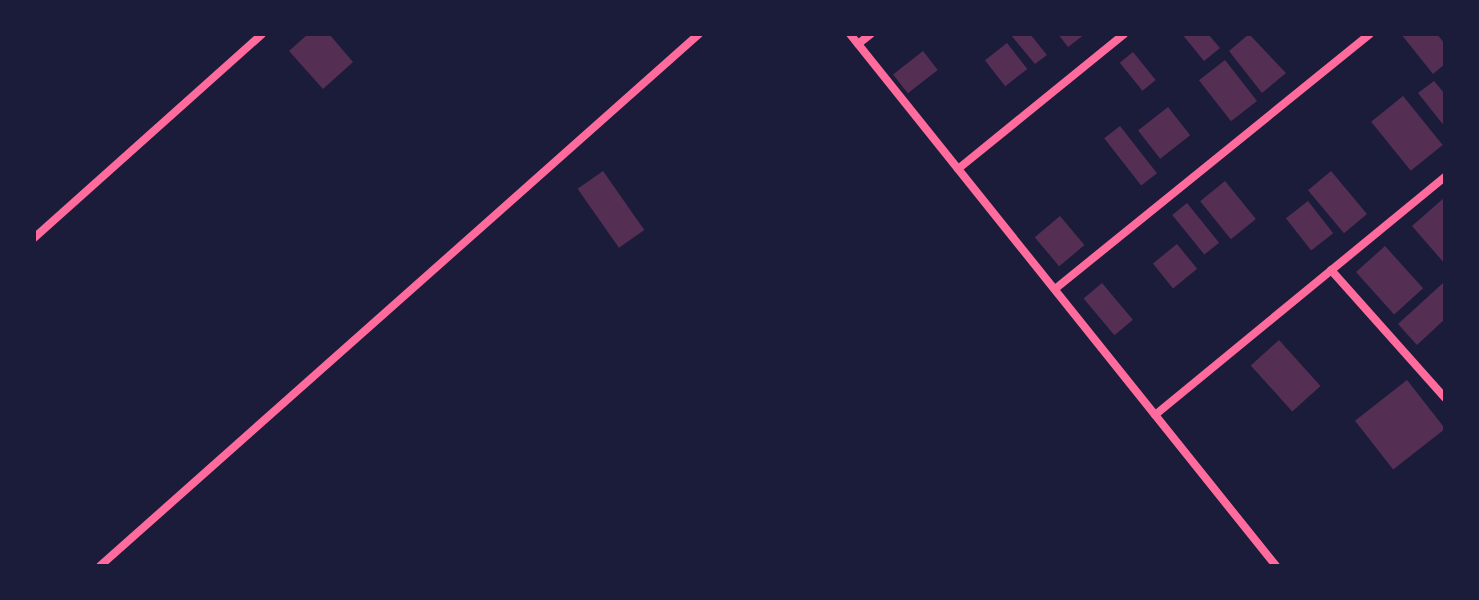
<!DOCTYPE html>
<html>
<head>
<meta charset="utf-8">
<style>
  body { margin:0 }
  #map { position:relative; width:1479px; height:600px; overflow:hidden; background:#1b1b3a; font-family:"Nunito Sans",sans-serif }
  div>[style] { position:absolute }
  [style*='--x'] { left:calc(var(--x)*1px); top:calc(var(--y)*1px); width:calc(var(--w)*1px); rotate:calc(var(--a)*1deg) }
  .building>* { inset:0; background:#542f53; transform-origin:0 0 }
  .minor>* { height:8px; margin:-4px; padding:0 4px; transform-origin:4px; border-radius:4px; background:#ff6b9d }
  span { translate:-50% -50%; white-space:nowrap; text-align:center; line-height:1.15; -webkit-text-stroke:6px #1b1b3a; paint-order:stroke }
  .frame { position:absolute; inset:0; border:36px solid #1b1b3a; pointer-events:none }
</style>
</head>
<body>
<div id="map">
  <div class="building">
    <i style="clip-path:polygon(308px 34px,329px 34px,353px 62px,323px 89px,289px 51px)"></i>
    <i style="clip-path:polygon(1010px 34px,1030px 34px,1047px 55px,1035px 64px)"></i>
    <i style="clip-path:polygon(1058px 34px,1085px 34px,1068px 47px)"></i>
    <i style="clip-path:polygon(1182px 34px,1208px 34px,1220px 48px,1204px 61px)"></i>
    <i style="clip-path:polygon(1249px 34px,1286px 73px,1262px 93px,1229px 51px)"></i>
    <i style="clip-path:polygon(1401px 34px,1437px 34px,1445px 44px,1445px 64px,1433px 74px)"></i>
    <i style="left:1007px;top:43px;width:33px;height:28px;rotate:52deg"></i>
    <i style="left:923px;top:51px;width:24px;height:38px;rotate:52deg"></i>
    <i style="left:1133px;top:52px;width:36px;height:17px;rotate:51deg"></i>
    <i style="left:1225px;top:60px;width:52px;height:33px;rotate:52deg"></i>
    <i style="clip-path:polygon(1434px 81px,1445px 94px,1445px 127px,1418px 93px)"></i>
    <i style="left:1403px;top:96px;width:63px;height:41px;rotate:51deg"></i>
    <i style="left:1168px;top:107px;width:36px;height:38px;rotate:52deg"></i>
    <i style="left:1120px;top:126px;width:60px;height:20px;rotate:52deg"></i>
    <i style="left:603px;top:171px;width:72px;height:31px;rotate:55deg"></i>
    <i style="left:1331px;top:171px;width:56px;height:30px;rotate:50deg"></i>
    <i style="left:1225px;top:181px;width:49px;height:32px;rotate:51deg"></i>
    <i style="clip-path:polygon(1445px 197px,1445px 264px,1412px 226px)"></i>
    <i style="left:1308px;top:201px;width:41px;height:28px;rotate:52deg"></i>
    <i style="left:1187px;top:203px;width:51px;height:19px;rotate:51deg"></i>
    <i style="left:1060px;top:216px;width:38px;height:33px;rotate:50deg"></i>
    <i style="left:1177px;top:244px;width:32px;height:31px;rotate:51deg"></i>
    <i style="left:1385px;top:246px;width:57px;height:39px;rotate:48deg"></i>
    <i style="left:1102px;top:283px;width:48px;height:24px;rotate:50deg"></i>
    <i style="clip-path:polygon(1443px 283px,1445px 319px,1417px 345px,1398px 324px)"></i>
    <i style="left:1279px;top:340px;width:62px;height:38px;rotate:48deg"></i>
    <i style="left:1407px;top:380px;width:62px;height:66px;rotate:52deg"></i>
  </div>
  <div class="minor">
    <i style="--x:850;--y:34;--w:682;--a:51.31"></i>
    <i style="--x:858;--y:44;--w:16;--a:-38"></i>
    <i style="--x:958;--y:169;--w:214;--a:-39.1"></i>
    <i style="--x:34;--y:238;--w:306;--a:-41.8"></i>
    <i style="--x:1331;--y:270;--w:171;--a:48.3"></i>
    <i style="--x:1055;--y:289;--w:405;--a:-39"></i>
    <i style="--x:1155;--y:415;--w:375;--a:-39.4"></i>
    <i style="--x:100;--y:566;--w:801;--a:-41.61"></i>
  </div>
  <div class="frame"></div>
</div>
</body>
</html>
